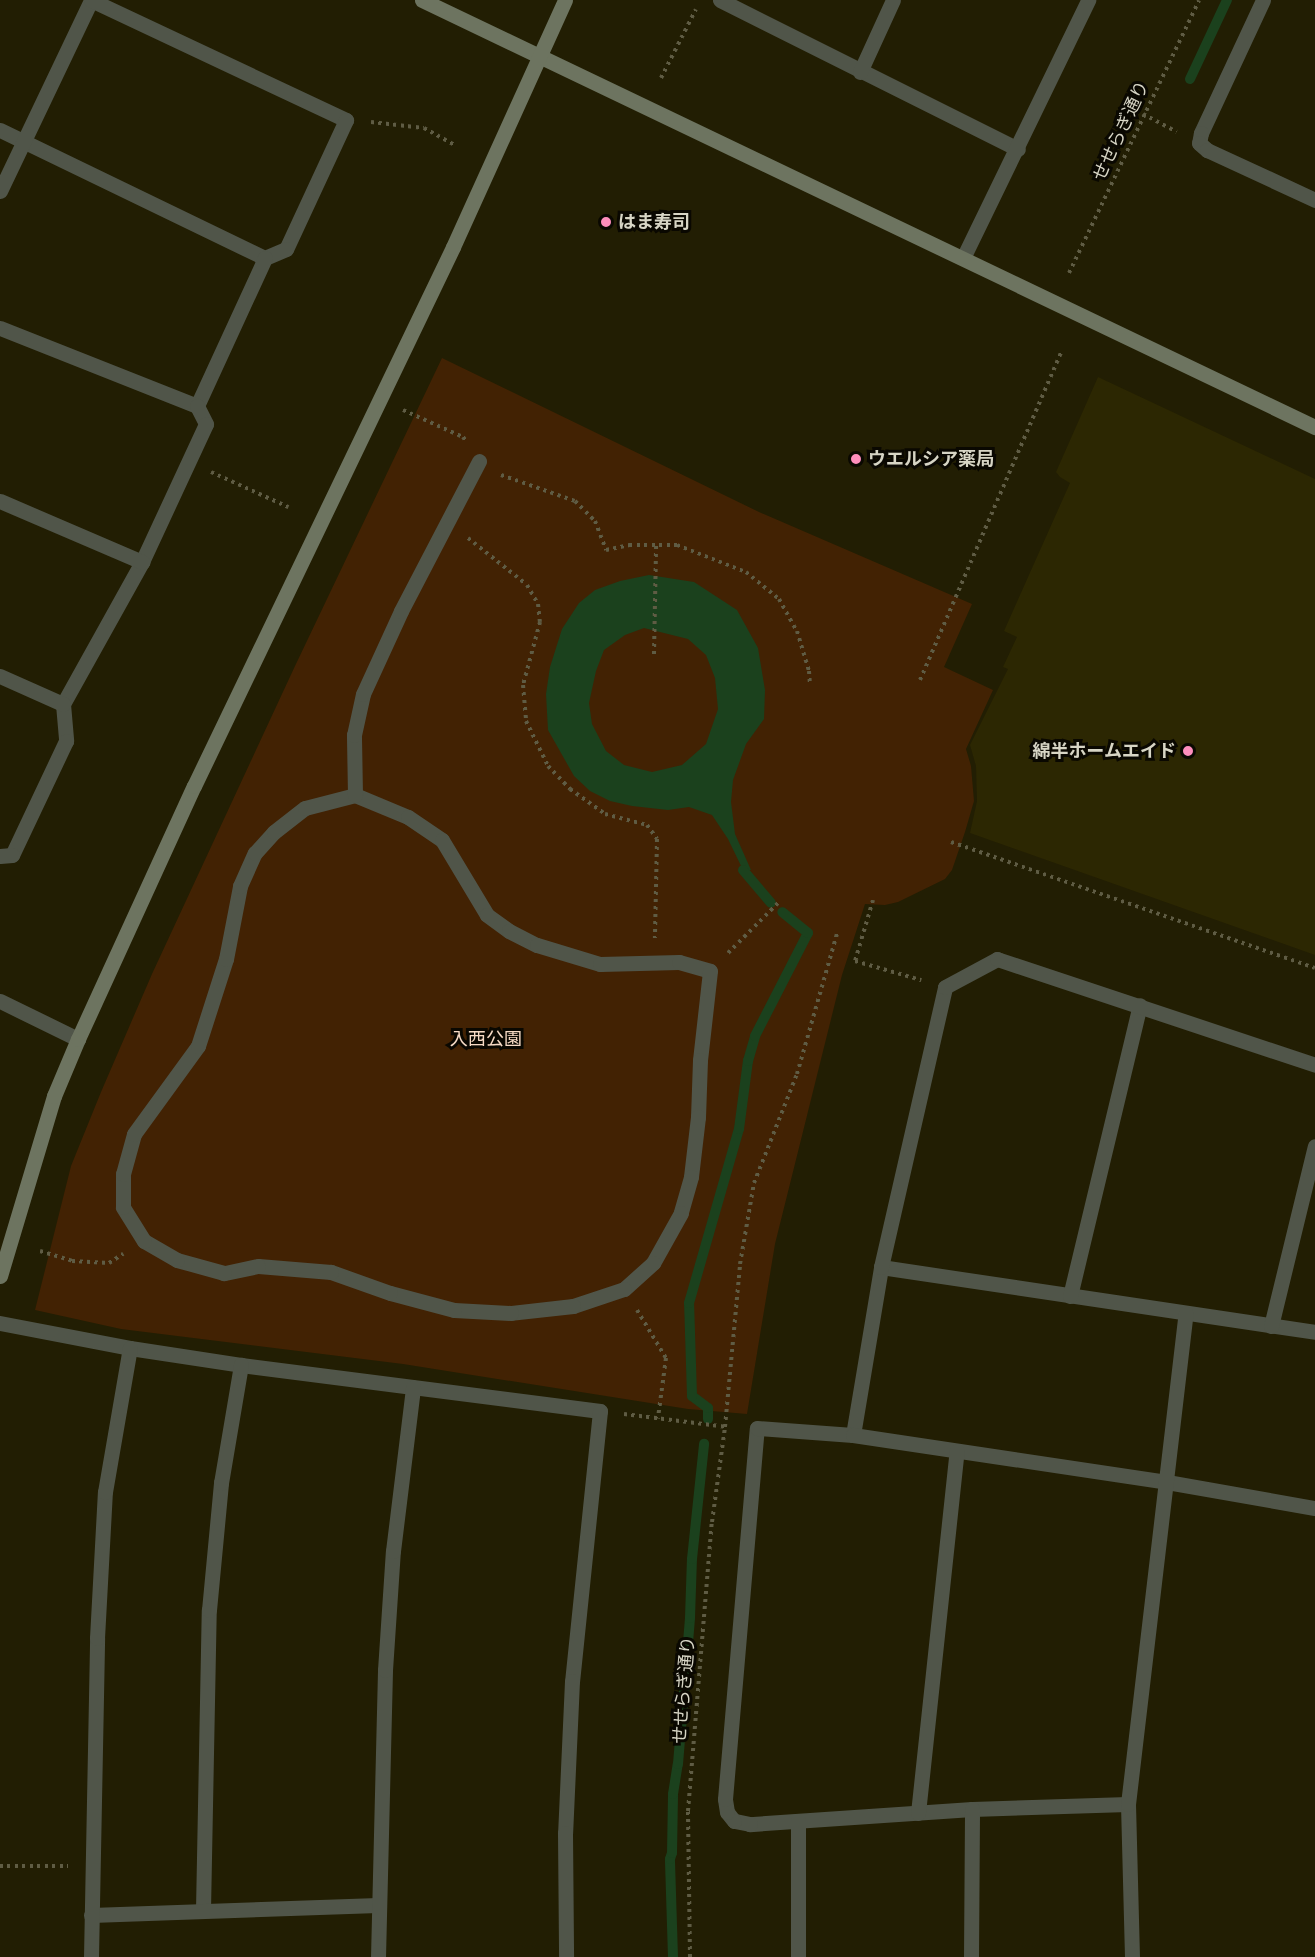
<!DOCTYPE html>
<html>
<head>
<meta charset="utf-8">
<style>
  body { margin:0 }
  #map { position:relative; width:1315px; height:1957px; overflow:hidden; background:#221e03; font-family:"Archivo Narrow","Noto Sans JP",sans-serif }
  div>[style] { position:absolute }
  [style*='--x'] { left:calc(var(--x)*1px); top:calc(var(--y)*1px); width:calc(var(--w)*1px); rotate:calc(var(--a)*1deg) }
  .built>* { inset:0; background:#2c2702 }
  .green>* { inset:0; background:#422203 }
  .water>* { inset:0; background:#1b411d }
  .stream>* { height:10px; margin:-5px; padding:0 5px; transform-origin:5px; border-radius:5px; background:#1b411d }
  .path>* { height:4px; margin-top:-2px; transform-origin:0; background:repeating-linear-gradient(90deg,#5f5c44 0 3px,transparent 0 7.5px) }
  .street>* { height:15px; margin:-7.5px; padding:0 7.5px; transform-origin:7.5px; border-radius:7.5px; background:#505549 }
  .secondary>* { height:15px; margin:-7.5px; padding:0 7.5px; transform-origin:7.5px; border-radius:7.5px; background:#6d7460 }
  .dots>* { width:16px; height:16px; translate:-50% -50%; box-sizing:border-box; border:3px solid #0a0801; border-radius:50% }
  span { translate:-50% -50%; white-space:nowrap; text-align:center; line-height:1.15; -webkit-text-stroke:6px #0a0801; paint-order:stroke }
  .street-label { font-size:18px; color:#d7d5c5 }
  .poi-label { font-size:18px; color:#d7d5c5; font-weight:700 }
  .left { translate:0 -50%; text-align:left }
  .right { translate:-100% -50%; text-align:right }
  .park-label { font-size:18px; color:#f7dbc5 }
</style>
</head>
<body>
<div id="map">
  <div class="built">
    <i style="clip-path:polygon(1098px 377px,1315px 479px,1315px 955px,970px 833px,977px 801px,976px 766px,970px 745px,1008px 669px,1003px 667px,1017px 637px,1004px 631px,1070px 483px,1060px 477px,1056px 472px)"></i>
  </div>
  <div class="green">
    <i style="clip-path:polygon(442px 358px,759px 512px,972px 604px,944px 667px,993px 690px,966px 749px,971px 766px,974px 801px,965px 832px,952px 870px,945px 879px,898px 902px,885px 905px,865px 904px,842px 975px,775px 1244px,747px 1414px,688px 1409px,403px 1364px,121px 1329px,35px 1310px,71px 1166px,101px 1092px,152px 974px,295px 666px)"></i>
  </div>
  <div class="water">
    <i style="clip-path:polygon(evenodd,649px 575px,694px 582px,737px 610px,758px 648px,765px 690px,764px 719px,746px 744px,733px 780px,731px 802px,735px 834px,751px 870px,743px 870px,728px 839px,712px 815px,689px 807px,668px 810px,632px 806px,610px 801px,590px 791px,574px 776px,548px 730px,546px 694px,550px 667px,562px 629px,579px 603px,595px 590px,620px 581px,649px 575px,644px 628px,688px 639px,706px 655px,715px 678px,718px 709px,706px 744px,682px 765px,652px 772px,624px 765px,606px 751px,592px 724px,589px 703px,596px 671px,604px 650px,625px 635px,644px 628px)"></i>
  </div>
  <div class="stream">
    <i style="--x:1190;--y:79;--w:87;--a:-64.9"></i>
    <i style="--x:743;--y:870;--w:43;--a:49.7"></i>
    <i style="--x:708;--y:1419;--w:11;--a:-90"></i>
    <i style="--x:708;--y:1408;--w:20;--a:-143"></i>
    <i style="--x:692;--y:1396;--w:93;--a:-91.8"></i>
    <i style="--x:689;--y:1303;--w:181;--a:-74"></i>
    <i style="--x:739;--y:1129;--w:69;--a:-82.5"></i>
    <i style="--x:748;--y:1061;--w:26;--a:-74"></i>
    <i style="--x:755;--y:1036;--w:116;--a:-62.8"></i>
    <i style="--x:808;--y:933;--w:33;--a:-141"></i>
    <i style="--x:673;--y:1957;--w:98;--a:-91.8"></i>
    <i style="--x:670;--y:1859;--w:6;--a:-72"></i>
    <i style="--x:672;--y:1853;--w:59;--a:-89"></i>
    <i style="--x:673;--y:1794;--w:30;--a:-81"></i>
    <i style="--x:678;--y:1764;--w:146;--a:-85.3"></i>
    <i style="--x:690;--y:1618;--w:59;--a:-88.1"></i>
    <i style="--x:692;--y:1559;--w:116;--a:-84"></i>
  </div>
  <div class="path">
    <i style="--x:661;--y:78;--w:77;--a:-63.1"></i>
    <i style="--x:1143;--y:114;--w:38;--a:28"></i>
    <i style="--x:371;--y:122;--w:53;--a:6.5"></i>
    <i style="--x:424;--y:128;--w:35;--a:29"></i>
    <i style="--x:1069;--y:273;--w:302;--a:-64.5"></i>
    <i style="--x:403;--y:410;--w:66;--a:24.2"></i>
    <i style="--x:463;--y:437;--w:5;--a:53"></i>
    <i style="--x:211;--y:472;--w:85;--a:24.4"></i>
    <i style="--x:501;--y:475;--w:78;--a:19.4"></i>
    <i style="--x:575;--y:501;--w:28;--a:45"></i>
    <i style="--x:595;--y:521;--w:31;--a:69"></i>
    <i style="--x:606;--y:550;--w:24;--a:-12"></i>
    <i style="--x:629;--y:545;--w:48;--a:0"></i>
    <i style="--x:677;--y:545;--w:74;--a:21.4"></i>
    <i style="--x:746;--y:572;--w:43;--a:39.3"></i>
    <i style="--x:779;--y:599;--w:37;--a:61"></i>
    <i style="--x:797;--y:631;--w:42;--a:73.3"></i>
    <i style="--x:809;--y:671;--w:13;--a:86"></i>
    <i style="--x:468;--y:538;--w:75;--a:38.5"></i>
    <i style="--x:527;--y:585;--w:22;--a:60"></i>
    <i style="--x:538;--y:604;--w:18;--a:84"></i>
    <i style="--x:540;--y:622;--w:65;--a:105.1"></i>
    <i style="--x:523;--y:685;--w:36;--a:85"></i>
    <i style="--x:526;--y:721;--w:50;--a:63.9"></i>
    <i style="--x:548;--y:766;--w:32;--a:46"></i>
    <i style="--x:570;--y:789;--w:43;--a:35.5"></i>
    <i style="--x:605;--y:814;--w:43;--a:14.7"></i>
    <i style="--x:647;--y:825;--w:17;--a:54"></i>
    <i style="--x:657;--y:839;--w:99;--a:91.2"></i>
    <i style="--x:654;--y:654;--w:108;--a:-88.9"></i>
    <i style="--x:920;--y:680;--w:359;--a:-66.7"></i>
    <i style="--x:951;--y:842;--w:385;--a:19.1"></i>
    <i style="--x:873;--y:900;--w:64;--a:106.4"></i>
    <i style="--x:855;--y:961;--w:69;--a:16.1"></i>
    <i style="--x:728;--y:953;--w:72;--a:-45"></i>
    <i style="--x:40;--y:1251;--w:34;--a:17"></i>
    <i style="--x:72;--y:1261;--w:37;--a:3"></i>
    <i style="--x:109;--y:1263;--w:17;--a:-33"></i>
    <i style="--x:637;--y:1310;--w:56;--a:58.9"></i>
    <i style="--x:666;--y:1358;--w:61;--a:97.6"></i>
    <i style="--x:624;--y:1414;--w:104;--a:7.2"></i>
    <i style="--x:0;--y:1866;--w:68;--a:0"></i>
    <i style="--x:690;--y:1957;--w:146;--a:-90.8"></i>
    <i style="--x:688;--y:1811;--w:290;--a:-85.3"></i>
    <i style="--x:712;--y:1522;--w:96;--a:-82.2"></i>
    <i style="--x:725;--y:1427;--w:164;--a:-84.7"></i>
    <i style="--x:740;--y:1264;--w:82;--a:-80.2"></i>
    <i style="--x:754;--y:1183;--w:117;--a:-68.5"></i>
    <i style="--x:797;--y:1074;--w:146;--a:-74.1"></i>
  </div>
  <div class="street">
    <i style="--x:720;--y:0;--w:333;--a:26.6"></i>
    <i style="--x:1263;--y:0;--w:147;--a:115"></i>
    <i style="--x:1201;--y:133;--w:10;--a:101"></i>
    <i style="--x:1199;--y:143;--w:11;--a:41"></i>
    <i style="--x:1207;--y:150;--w:119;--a:24.8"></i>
    <i style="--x:860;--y:72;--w:79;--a:-65.4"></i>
    <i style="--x:0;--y:130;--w:294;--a:25.8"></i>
    <i style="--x:0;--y:191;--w:212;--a:-64.5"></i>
    <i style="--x:91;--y:0;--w:282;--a:25.2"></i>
    <i style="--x:346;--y:120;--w:142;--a:114.9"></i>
    <i style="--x:286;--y:249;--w:23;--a:157"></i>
    <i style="--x:265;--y:258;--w:163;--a:114.7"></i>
    <i style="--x:963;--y:258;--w:287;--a:-64.1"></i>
    <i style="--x:0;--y:328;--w:212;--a:21.6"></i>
    <i style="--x:197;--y:406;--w:20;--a:63"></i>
    <i style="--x:206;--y:424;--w:152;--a:114.9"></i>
    <i style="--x:142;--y:562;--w:162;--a:119.1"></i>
    <i style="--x:63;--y:704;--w:37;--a:85"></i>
    <i style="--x:66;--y:741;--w:126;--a:115.3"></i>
    <i style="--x:12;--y:855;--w:12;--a:175"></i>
    <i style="--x:0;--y:501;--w:155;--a:23.2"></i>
    <i style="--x:0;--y:676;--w:69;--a:24"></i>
    <i style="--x:355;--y:795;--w:57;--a:22.5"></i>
    <i style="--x:408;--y:817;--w:41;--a:34.1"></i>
    <i style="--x:442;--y:840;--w:87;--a:59"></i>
    <i style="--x:487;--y:915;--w:27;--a:36"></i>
    <i style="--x:509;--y:931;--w:31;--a:27"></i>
    <i style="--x:537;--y:945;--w:66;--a:16.8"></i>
    <i style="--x:600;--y:964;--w:79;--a:-1.5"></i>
    <i style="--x:679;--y:962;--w:32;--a:16"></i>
    <i style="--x:710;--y:971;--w:90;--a:96.4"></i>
    <i style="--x:700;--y:1060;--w:57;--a:92"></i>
    <i style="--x:698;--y:1117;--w:60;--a:96.7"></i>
    <i style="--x:691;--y:1177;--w:37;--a:106"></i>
    <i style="--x:681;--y:1213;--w:57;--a:119.2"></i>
    <i style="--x:653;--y:1263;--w:39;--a:138"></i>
    <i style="--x:624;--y:1289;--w:54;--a:161.6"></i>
    <i style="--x:573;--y:1306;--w:62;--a:173.6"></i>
    <i style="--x:511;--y:1313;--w:57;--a:-177"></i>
    <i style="--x:454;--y:1310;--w:66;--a:-165.1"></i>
    <i style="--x:390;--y:1293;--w:63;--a:-160.4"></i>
    <i style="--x:331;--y:1272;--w:73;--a:-175.3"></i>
    <i style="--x:258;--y:1266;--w:35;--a:168"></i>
    <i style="--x:224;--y:1273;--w:49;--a:-164.5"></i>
    <i style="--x:177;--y:1260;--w:38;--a:-150"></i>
    <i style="--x:144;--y:1241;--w:40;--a:-122"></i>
    <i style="--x:123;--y:1207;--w:33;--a:-90"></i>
    <i style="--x:123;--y:1174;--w:41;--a:-74.6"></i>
    <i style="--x:134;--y:1134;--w:109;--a:-54"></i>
    <i style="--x:198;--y:1046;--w:91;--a:-72.2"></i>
    <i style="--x:226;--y:959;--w:74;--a:-79.1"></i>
    <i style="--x:240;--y:886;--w:36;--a:-66"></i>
    <i style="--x:255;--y:853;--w:28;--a:-48"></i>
    <i style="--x:274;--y:832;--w:39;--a:-38"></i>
    <i style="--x:305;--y:808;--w:52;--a:-14.6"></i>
    <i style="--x:355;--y:795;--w:60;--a:-91"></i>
    <i style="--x:354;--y:735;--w:42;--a:-77.6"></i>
    <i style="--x:363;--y:694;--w:91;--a:-65.4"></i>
    <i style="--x:401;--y:611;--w:169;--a:-62.5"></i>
    <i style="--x:0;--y:1001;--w:87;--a:26"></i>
    <i style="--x:881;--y:1267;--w:439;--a:8.5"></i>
    <i style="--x:1070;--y:1296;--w:299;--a:-76.5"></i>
    <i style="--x:0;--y:1323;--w:132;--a:10.9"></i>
    <i style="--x:130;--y:1348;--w:112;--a:8.7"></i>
    <i style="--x:241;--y:1365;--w:362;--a:7.3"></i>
    <i style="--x:600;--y:1411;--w:271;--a:95.9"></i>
    <i style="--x:572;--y:1681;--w:152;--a:92.6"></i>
    <i style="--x:565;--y:1833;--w:124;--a:89.5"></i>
    <i style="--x:1271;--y:1326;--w:185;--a:-76.3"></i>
    <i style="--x:853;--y:1435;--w:170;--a:-80.5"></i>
    <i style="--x:881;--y:1267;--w:287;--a:-77.1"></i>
    <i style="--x:945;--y:987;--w:59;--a:-28.3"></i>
    <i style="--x:997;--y:959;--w:335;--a:18.4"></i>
    <i style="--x:1128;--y:1804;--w:156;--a:178.2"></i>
    <i style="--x:972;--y:1809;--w:223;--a:176.1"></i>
    <i style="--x:750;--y:1824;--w:16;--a:-169"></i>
    <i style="--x:734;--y:1821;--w:11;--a:-128"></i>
    <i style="--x:727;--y:1812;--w:13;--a:-99"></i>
    <i style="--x:725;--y:1799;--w:372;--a:-85.1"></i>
    <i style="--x:757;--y:1428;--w:96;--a:4.2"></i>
    <i style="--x:853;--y:1435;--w:317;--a:8.5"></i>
    <i style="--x:1167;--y:1482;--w:150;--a:10"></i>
    <i style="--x:918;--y:1813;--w:364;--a:-83.9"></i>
    <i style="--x:798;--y:1821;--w:136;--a:90"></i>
    <i style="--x:203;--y:1910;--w:300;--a:-88.9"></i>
    <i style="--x:209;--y:1610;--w:128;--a:-84.6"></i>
    <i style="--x:221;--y:1483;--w:120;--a:-80.4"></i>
    <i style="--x:91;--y:1915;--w:287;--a:-2"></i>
    <i style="--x:91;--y:1957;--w:319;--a:-88.9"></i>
    <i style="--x:97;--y:1638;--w:146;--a:-86.9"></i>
    <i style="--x:105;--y:1492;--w:146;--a:-80.2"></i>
    <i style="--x:378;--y:1957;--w:287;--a:-88.6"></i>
    <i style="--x:385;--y:1670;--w:119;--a:-86.2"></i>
    <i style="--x:393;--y:1551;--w:165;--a:-83"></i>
    <i style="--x:971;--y:1957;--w:148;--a:-89.6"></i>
    <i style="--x:1132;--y:1957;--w:153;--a:-91.5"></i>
    <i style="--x:1128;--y:1804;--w:494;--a:-83.3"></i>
  </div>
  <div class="secondary">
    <i style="--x:422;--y:0;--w:990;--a:25.56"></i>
    <i style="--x:0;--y:1276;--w:188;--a:-73.3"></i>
    <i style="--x:54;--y:1096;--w:62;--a:-67.2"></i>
    <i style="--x:78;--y:1039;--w:278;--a:-65.4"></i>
    <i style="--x:194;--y:786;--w:598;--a:-64.33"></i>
    <i style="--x:453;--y:247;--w:271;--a:-65.6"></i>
  </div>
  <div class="dots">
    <i style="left:606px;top:222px;background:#fe8ebc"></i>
    <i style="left:856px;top:459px;background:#fe8ebc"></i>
    <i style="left:1188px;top:751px;background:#fe8ebc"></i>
  </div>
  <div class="street-label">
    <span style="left:1121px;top:131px;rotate:-65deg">せせらぎ通り</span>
    <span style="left:684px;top:1690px;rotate:-85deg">せせらぎ通り</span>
  </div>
  <div class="poi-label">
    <span class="left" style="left:618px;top:222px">はま寿司</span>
    <span class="left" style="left:868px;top:459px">ウエルシア薬局</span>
    <span class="right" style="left:1176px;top:751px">綿半ホームエイド</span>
  </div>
  <div class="park-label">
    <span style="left:486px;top:1039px">入西公園</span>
  </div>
</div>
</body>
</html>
